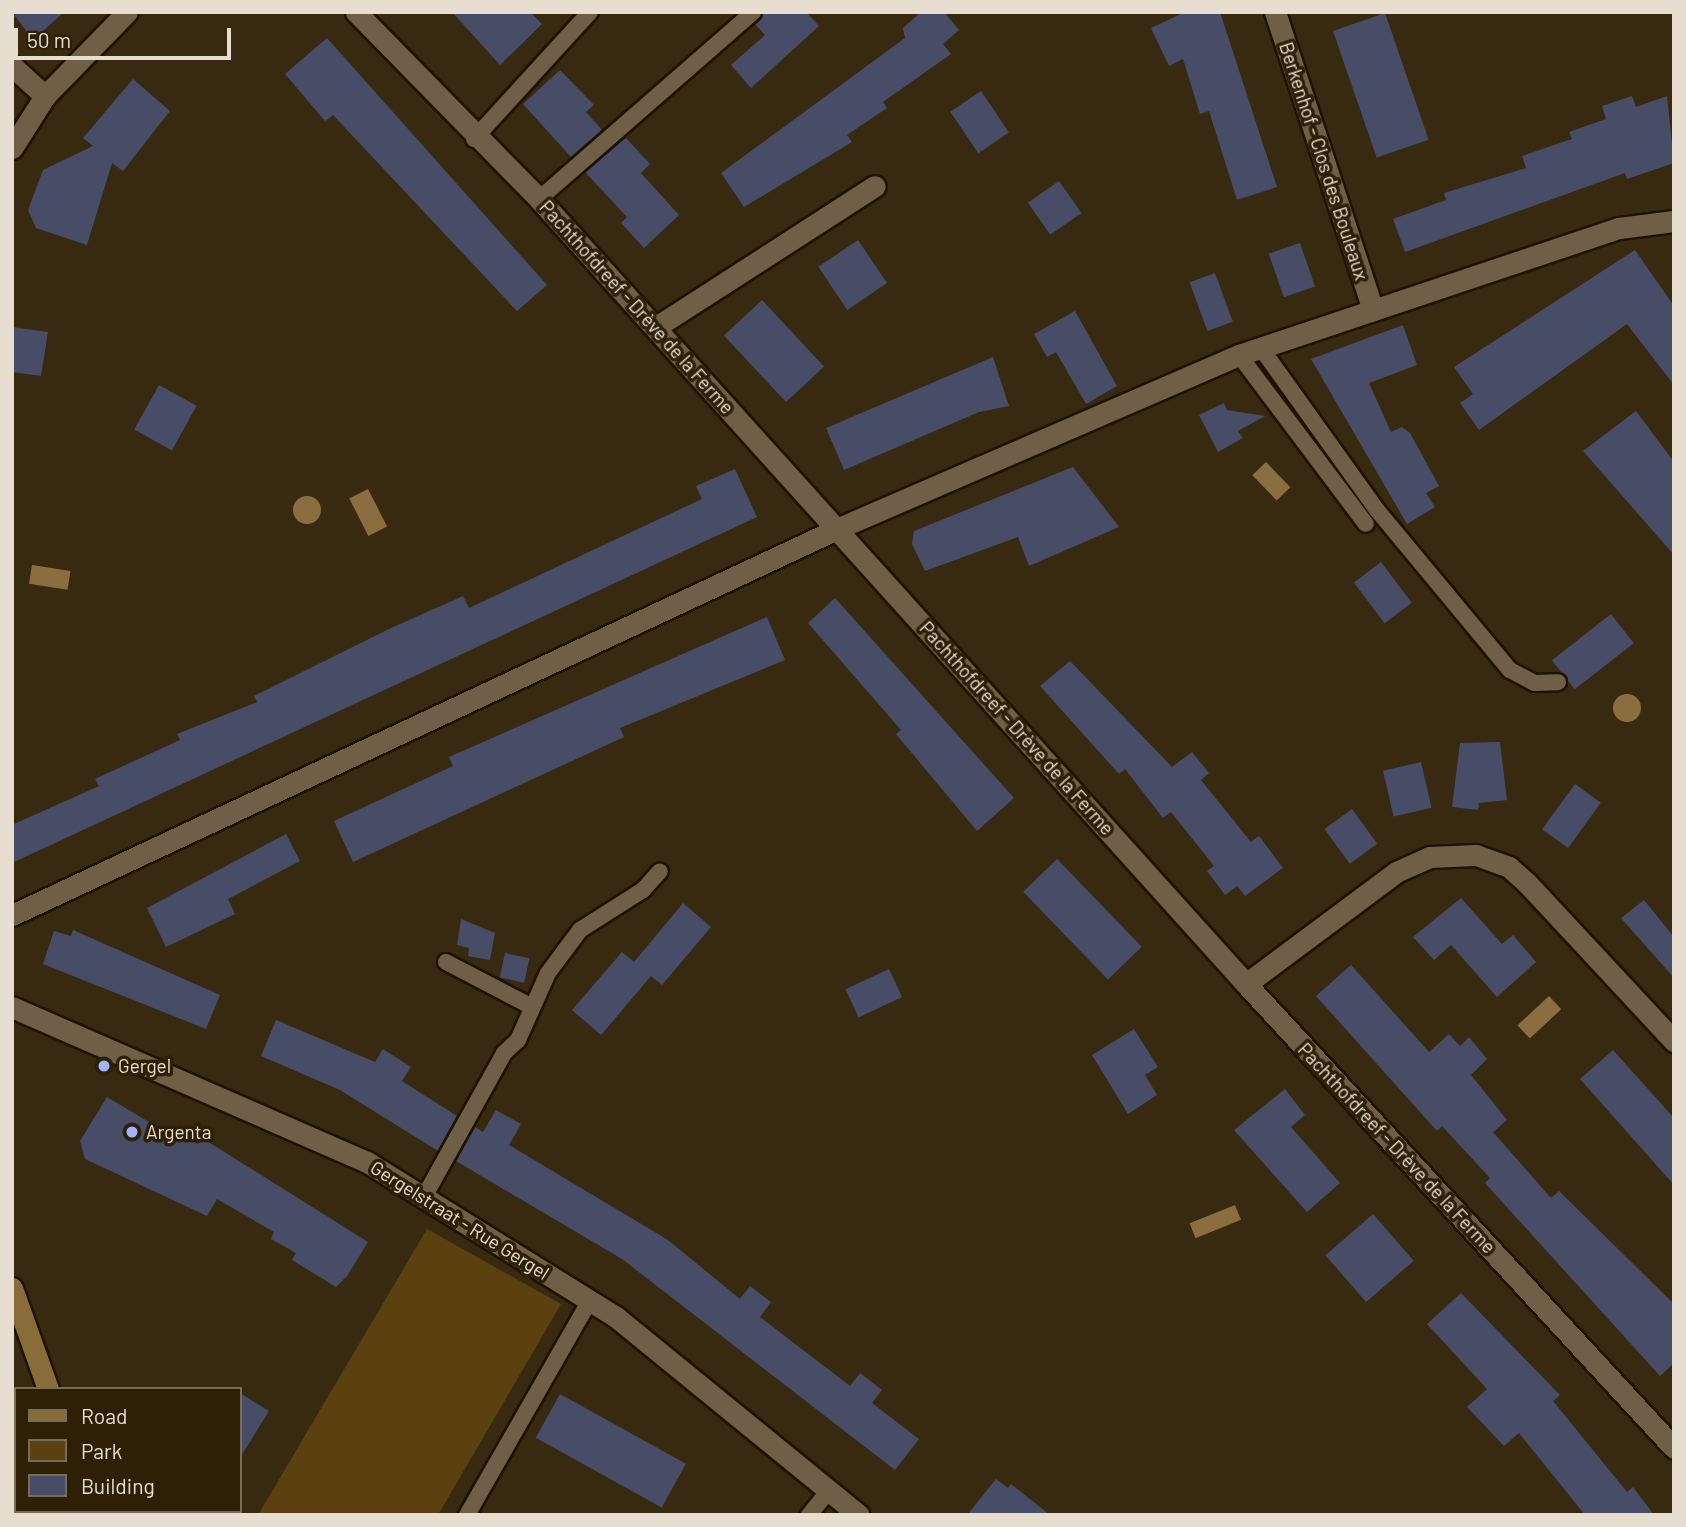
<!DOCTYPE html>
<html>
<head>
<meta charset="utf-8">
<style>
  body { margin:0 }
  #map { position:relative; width:1686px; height:1527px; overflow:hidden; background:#382911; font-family:Barlow,sans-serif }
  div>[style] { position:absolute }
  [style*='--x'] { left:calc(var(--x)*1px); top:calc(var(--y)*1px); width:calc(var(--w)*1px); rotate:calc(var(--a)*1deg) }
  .green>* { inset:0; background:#5b4110 }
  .water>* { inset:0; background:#8b6e3f; transform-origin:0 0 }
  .round { border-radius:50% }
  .building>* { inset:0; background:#474d66; transform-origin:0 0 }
  .roads { filter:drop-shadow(2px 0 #1f1200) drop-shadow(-2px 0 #1f1200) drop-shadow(0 2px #1f1200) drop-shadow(0 -2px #1f1200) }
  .lane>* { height:16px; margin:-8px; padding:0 8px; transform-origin:8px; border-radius:8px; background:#6f5f46 }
  .street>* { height:21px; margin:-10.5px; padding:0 10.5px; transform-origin:10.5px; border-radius:10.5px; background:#6f5f46 }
  .secondary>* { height:21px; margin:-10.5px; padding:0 10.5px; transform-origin:10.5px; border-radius:10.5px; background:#886c3a }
  .dots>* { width:19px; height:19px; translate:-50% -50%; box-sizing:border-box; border:4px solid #2d2007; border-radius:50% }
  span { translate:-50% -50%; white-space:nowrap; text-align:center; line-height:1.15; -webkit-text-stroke:7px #2d2007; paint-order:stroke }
  .street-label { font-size:19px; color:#e7ded0 }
  .poi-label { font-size:19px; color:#e7ded0 }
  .left { translate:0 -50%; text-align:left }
  .frame { position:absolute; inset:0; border:14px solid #e7ded0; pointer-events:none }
  .legend { position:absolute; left:14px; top:1387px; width:228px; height:126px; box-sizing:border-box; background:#2d2007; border:2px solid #776c57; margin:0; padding:9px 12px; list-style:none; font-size:21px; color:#e7ded0 }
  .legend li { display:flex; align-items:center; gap:14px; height:35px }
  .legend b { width:35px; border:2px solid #776c57 }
  .scale { position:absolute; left:14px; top:28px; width:217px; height:32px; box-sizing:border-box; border:4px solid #e7ded0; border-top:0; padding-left:9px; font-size:21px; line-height:24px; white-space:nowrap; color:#e7ded0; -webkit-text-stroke:5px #2d2007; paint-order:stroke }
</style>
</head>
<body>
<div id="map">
  <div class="green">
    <i style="clip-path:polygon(427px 1229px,561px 1304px,438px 1515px,258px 1515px)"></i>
  </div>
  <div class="water">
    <i style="left:1266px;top:462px;width:35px;height:19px;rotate:46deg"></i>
    <i style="left:368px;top:489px;width:42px;height:21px;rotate:63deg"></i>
    <i class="round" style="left:293px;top:496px;width:28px;height:28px"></i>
    <i style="left:32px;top:565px;width:39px;height:19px;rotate:9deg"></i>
    <i class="round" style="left:1613px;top:694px;width:28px;height:28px"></i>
    <i style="left:1549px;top:996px;width:18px;height:43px;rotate:47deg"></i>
    <i style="left:1235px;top:1205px;width:16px;height:49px;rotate:68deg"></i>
  </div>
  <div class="building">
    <i style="clip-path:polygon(12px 12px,64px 12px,33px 40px)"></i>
    <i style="clip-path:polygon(452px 12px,530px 12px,542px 24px,500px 65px)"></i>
    <i style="clip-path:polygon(763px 12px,806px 12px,819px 26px,751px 88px,731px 65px,765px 35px,755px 24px)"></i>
    <i style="clip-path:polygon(921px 12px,944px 12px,959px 30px,943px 44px,951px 54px,883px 102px,887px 108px,847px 135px,852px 142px,744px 207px,721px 173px,905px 38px,903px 28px)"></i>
    <i style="clip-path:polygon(1185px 12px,1220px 12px,1277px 187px,1237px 200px,1209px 111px,1200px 114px,1183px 59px,1169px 66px,1151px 28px)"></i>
    <i style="left:1385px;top:13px;width:134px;height:55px;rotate:71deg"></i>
    <i style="clip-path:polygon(327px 38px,547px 285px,517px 311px,333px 115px,325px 121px,285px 74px)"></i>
    <i style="clip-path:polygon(560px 70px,594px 105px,586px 112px,602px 130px,571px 157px,523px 104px)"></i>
    <i style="clip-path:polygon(133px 79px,170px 111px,123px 171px,112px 163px,87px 245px,36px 228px,28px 210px,43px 170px,93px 146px,83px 138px)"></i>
    <i style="left:981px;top:91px;width:50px;height:37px;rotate:56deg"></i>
    <i style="clip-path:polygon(1632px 96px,1636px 107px,1667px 96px,1674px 163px,1627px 179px,1625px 173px,1405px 252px,1393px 219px,1446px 200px,1444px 193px,1526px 168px,1522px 156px,1572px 139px,1569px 132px,1606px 119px,1602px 106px)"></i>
    <i style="clip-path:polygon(626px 138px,650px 164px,641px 173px,679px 215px,644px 248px,621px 223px,627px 217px,585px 172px)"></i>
    <i style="left:1059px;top:181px;width:39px;height:38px;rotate:55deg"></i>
    <i style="left:858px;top:240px;width:52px;height:48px;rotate:56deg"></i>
    <i style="left:1300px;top:243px;width:46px;height:33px;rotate:71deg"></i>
    <i style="clip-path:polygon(1635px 250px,1674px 306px,1674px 385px,1627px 324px,1479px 430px,1460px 403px,1473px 394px,1454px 367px)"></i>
    <i style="left:1215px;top:273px;width:52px;height:27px;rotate:70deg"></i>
    <i style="left:762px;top:300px;width:91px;height:52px;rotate:47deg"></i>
    <i style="clip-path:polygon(1075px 311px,1117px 386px,1086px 404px,1056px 352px,1047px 357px,1034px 334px)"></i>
    <i style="clip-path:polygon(1403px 325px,1417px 365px,1369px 383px,1391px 432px,1402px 427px,1410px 433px,1439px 486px,1426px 493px,1435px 507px,1407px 524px,1311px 359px)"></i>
    <i style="clip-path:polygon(12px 327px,48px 332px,41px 376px,12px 372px)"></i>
    <i style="clip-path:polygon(993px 357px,1009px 406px,979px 412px,844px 470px,826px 428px)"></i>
    <i style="left:159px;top:385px;width:43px;height:51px;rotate:29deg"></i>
    <i style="clip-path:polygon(1224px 403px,1227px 410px,1265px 416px,1238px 431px,1243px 438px,1218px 452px,1199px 415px)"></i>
    <i style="clip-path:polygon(1636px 411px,1674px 462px,1674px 555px,1583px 451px)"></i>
    <i style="clip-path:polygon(1073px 467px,1119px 527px,1029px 566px,1018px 537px,925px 571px,912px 544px,914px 531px)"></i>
    <i style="clip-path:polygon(735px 469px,757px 517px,12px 863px,12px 825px,99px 786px,95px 779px,180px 740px,177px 734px,257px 702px,254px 696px,389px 629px,463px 596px,469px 608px,702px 499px,696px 486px)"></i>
    <i style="left:1381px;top:562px;width:51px;height:34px;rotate:53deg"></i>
    <i style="clip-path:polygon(835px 598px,1014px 798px,977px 831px,896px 734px,901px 730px,808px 623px)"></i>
    <i style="left:1611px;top:614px;width:37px;height:75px;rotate:52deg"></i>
    <i style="clip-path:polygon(767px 617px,785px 660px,620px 728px,624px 737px,353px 862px,334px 821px,453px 766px,449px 757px)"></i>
    <i style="clip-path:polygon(1070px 661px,1172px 767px,1192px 752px,1209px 773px,1201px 780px,1251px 842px,1259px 836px,1283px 868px,1245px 896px,1237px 886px,1225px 895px,1207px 871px,1214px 866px,1171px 812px,1163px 818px,1125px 769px,1119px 774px,1040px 686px)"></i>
    <i style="clip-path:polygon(1500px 742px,1507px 800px,1479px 803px,1478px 810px,1452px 807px,1460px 743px)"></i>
    <i style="left:1421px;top:762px;width:47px;height:39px;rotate:77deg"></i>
    <i style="left:1575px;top:784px;width:32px;height:56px;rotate:36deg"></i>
    <i style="left:1352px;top:809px;width:43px;height:34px;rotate:54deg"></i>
    <i style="clip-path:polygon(286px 834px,300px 861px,228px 899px,235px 914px,166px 947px,147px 908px)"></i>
    <i style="left:1057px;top:859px;width:122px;height:47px;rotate:46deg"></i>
    <i style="clip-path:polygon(1461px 898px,1502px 944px,1513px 935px,1536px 962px,1497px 997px,1451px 945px,1434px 960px,1413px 937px)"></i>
    <i style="clip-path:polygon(1644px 900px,1674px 937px,1674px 978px,1621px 918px)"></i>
    <i style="clip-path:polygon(683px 903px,711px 927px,662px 985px,651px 976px,601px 1035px,572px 1010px,622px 952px,634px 962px)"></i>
    <i style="clip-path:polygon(461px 919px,495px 933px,490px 960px,468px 956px,469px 948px,457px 945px)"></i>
    <i style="clip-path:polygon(73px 930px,220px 995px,206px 1029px,43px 964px,54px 931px,71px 936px)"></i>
    <i style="left:505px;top:953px;width:25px;height:25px;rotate:12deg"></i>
    <i style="clip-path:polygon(1351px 965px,1429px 1052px,1449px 1034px,1460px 1046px,1469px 1037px,1487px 1059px,1471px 1075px,1507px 1120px,1493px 1132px,1551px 1198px,1559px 1191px,1674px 1304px,1674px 1363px,1660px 1376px,1485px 1183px,1490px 1178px,1442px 1126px,1437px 1131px,1316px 996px)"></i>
    <i style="left:889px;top:969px;width:31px;height:48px;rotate:65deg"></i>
    <i style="clip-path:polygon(276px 1020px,375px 1062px,383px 1049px,411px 1067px,402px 1081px,457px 1116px,438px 1151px,340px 1090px,261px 1056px)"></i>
    <i style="clip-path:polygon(1134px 1029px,1158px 1067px,1145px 1075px,1157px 1095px,1128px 1114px,1092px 1055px)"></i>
    <i style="clip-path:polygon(1613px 1050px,1674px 1118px,1674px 1185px,1580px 1079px)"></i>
    <i style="clip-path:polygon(1285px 1089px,1305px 1115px,1291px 1127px,1340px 1183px,1307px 1212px,1234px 1130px)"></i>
    <i style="clip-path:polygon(107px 1097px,154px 1125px,198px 1144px,202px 1138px,368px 1242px,347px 1276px,336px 1287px,292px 1260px,296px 1253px,271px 1239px,274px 1232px,217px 1199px,207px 1216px,85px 1159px,80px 1141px)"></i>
    <i style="clip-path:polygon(496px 1110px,521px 1124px,509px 1145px,668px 1240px,740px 1299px,750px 1286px,771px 1302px,760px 1317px,850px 1386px,860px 1373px,882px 1390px,872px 1403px,919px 1439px,895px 1470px,622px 1259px,456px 1161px,475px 1127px,483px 1132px)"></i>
    <i style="left:1373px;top:1214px;width:62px;height:63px;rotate:49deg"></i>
    <i style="clip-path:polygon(1461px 1293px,1560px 1395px,1553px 1401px,1627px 1492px,1633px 1487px,1654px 1515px,1585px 1515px,1519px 1433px,1504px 1446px,1467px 1407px,1487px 1389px,1427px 1324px)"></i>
    <i style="clip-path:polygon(240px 1393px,269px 1411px,240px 1458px)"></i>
    <i style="left:560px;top:1394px;width:144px;height:50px;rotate:29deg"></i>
    <i style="clip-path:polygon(996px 1479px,1008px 1488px,1011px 1484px,1050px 1515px,967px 1515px)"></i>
  </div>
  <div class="roads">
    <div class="lane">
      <i style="--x:474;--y:139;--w:172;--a:-47.6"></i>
      <i style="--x:539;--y:199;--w:284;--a:-41.1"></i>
      <i style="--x:1261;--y:348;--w:199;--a:54.4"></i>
      <i style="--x:1377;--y:510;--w:208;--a:50.3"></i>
      <i style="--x:1510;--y:670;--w:27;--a:28"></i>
      <i style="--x:1534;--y:683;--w:24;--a:-2"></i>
      <i style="--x:1239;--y:355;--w:211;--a:53.1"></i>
      <i style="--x:446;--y:962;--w:97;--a:27.6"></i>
      <i style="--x:424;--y:1197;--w:165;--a:-60.9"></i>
      <i style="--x:504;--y:1053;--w:19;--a:-43"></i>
      <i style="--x:518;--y:1040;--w:73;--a:-65.9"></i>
      <i style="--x:548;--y:973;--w:54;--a:-53.3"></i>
      <i style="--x:580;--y:930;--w:75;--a:-32.4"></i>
      <i style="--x:643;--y:890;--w:25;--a:-48"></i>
      <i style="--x:467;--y:1515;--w:248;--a:-60.2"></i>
      <i style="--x:809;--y:1515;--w:32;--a:-51"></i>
    </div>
    <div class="street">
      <i style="--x:356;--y:12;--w:262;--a:45.6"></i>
      <i style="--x:539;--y:199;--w:1056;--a:47.99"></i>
      <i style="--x:1246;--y:984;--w:631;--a:47.31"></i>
      <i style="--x:1275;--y:12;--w:314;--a:71.8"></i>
      <i style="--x:12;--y:66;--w:45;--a:42.3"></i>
      <i style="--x:12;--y:148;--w:62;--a:-57.6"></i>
      <i style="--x:45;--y:96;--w:117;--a:-45.7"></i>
      <i style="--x:656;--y:327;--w:260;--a:-32.8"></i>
      <i style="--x:12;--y:915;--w:913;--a:-25.08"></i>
      <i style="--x:839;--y:528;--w:436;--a:-23.4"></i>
      <i style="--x:1239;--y:355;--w:401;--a:-18.5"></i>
      <i style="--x:1619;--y:228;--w:55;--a:-7.3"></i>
      <i style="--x:1246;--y:984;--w:187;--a:-36.7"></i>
      <i style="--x:1396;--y:872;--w:36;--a:-24"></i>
      <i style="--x:1429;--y:857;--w:47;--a:-2.4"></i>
      <i style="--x:1476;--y:855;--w:35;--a:20"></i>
      <i style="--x:1509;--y:867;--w:24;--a:42"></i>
      <i style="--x:1527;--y:883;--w:216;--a:47.1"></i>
      <i style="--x:12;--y:1007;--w:387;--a:23.6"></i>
      <i style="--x:367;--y:1162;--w:293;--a:31.9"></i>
      <i style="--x:616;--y:1317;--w:313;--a:39.2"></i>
    </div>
    <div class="secondary">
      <i style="--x:12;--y:1288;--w:107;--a:70.4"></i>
      <i style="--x:12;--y:1491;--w:13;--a:72"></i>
      <i style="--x:88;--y:1511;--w:4;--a:76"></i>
    </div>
  </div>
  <div class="dots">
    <i style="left:104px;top:1066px;background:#a1b3fd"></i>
    <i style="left:132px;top:1132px;background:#a1b3fd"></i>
  </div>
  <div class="street-label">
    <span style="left:1324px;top:161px;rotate:72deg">Berkenhof - Clos des Bouleaux</span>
    <span style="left:637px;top:307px;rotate:48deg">Pachthofdreef - Drève de la Ferme</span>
    <span style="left:1017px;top:728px;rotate:48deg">Pachthofdreef - Drève de la Ferme</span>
    <span style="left:1397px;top:1148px;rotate:47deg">Pachthofdreef - Drève de la Ferme</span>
    <span style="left:460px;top:1220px;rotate:32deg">Gergelstraat - Rue Gergel</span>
  </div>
  <div class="poi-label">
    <span class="left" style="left:118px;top:1066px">Gergel</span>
    <span class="left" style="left:146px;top:1132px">Argenta</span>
  </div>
  <div class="frame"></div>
  <ul class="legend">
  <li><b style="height:9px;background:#886c3a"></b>Road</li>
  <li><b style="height:19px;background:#5b4110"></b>Park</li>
  <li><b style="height:19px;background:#474d66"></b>Building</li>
  </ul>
  <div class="scale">50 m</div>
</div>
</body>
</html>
